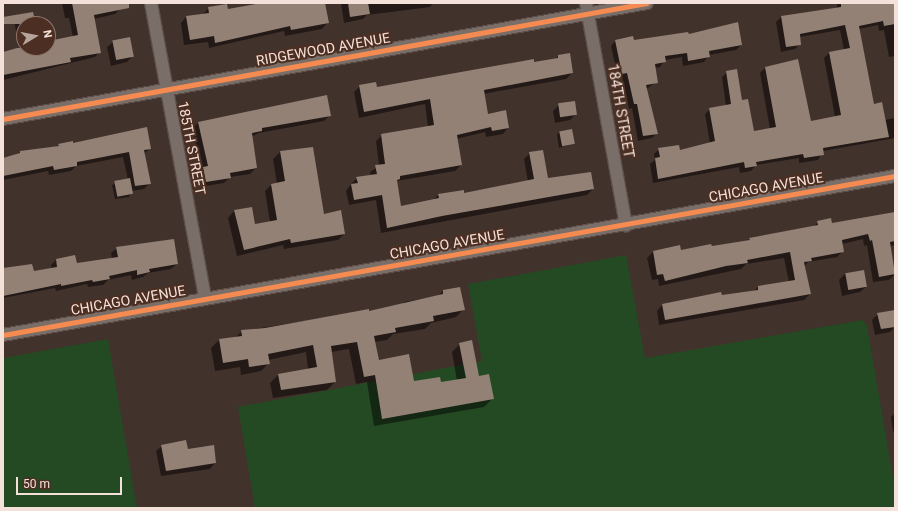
<!DOCTYPE html>
<html>
<head>
<meta charset="utf-8">
<style>
  body { margin:0 }
  #map { position:relative; width:898px; height:511px; overflow:hidden; background:#42322c; font-family:Roboto,sans-serif }
  div>[style] { position:absolute }
  [style*='--x'] { left:calc(var(--x)*1px); top:calc(var(--y)*1px); width:calc(var(--w)*1px); rotate:calc(var(--a)*1deg) }
  .green>* { inset:0; background:#244a23 }
  .shadow>* { inset:0; background:#0007 }
  .building>* { inset:0; background:#938176; transform-origin:0 0 }
  .roads { filter:drop-shadow(1px 0 #5d4e49) drop-shadow(-1px 0 #5d4e49) drop-shadow(0 1px #5d4e49) drop-shadow(0 -1px #5d4e49) }
  .street>* { height:12px; margin:-6px; padding:0 6px; transform-origin:6px; border-radius:6px; background:#7a6e68 }
  .cycleway>* { height:5px; margin:-2.5px; padding:0 2.5px; transform-origin:2.5px; border-radius:2.5px; background:#f68b52 }
  span { translate:-50% -50%; white-space:nowrap; text-align:center; line-height:1.15; -webkit-text-stroke:4px #4c2f22; paint-order:stroke }
  .street-label { font-size:14px; color:#f4e1d9 }
  .frame { position:absolute; inset:0; border:4px solid #f4e1d9; pointer-events:none }
  .north { position:absolute; left:16px; top:16px; width:40px; height:40px; box-sizing:border-box; background:#4c2f22; border:1px solid #8f766b; border-radius:50%; rotate:80deg; font-size:11px; font-weight:700; line-height:16px; text-align:center; color:#f4e1d9 }
  .north::after { content:''; display:block; margin:auto; width:14px; height:18px; background:#b6a49c; clip-path:polygon(50% 0,100% 100%,50% 72%,0 100%) }
  .scale { position:absolute; left:16px; top:477px; width:106px; height:18px; box-sizing:border-box; border:2px solid #f4e1d9; border-top:0; padding-left:5px; font-size:12px; line-height:14px; white-space:nowrap; color:#f4e1d9; -webkit-text-stroke:3px #4c2f22; paint-order:stroke }
</style>
</head>
<body>
<div id="map">
  <div class="green">
    <i style="clip-path:polygon(626px 255px,645px 358px,863px 320px,867px 326px,895px 489px,895px 508px,255px 508px,238px 407px,482px 361px,468px 284px)"></i>
    <i style="clip-path:polygon(108px 339px,137px 508px,3px 508px,3px 358px)"></i>
  </div>
  <div class="shadow">
    <i style="clip-path:polygon(62px 3px,118px 3px,119px 10px,115px 14px,94px 19px,100px 52px,95px 57px,3px 80px,3px 52px,19px 48px,14px 20px,35px 24px,24px 24px,24px 48px,48px 48px,48px 42px,73px 37px,69px 18px,65px 18px)"></i>
    <i style="clip-path:polygon(266px 3px,324px 3px,327px 23px,322px 29px,285px 36px,284px 31px,209px 48px,208px 42px,184px 45px,181px 23px,186px 17px,203px 14px,209px 8px,227px 10px)"></i>
    <i style="clip-path:polygon(341px 3px,433px 3px,430px 7px,367px 15px,363px 19px,344px 23px)"></i>
    <i style="clip-path:polygon(838px 3px,895px 3px,895px 56px,889px 57px,884px 30px,879px 31px,878px 25px,859px 29px,873px 105px,884px 120px,895px 118px,895px 138px,823px 151px,818px 160px,799px 163px,799px 158px,756px 165px,751px 171px,740px 173px,739px 167px,653px 183px,650px 164px,655px 160px,654px 154px,659px 149px,679px 152px,710px 144px,705px 114px,710px 109px,726px 106px,722px 77px,727px 72px,753px 132px,770px 129px,760px 73px,765px 68px,810px 122px,835px 117px,824px 58px,829px 53px,844px 50px,840px 30px,799px 37px,800px 44px,795px 49px,781px 52px,776px 22px,781px 17px,836px 9px)"></i>
    <i style="clip-path:polygon(688px 35px,741px 45px,736px 50px,709px 55px,704px 62px,683px 66px,682px 57px,665px 60px,660px 67px,654px 68px,657px 82px,646px 89px,657px 133px,652px 138px,638px 141px,632px 108px,629px 109px,622px 77px,618px 78px,611px 46px,616px 40px,633px 41px)"></i>
    <i style="clip-path:polygon(113px 42px,133px 56px,127px 62px,111px 66px,107px 47px)"></i>
    <i style="clip-path:polygon(558px 56px,572px 73px,566px 79px,483px 94px,487px 115px,508px 128px,503px 134px,486px 137px,485px 132px,456px 139px,461px 165px,455px 171px,396px 181px,400px 207px,433px 200px,438px 195px,464px 194px,528px 182px,524px 159px,530px 153px,547px 179px,593px 189px,587px 195px,381px 233px,376px 200px,349px 205px,346px 191px,351px 184px,357px 178px,371px 176px,370px 172px,379px 166px,376px 141px,382px 135px,428px 127px,425px 104px,359px 118px,354px 92px,360px 86px,377px 88px,534px 63px,555px 60px)"></i>
    <i style="clip-path:polygon(559px 105px,576px 114px,570px 120px,555px 123px,553px 111px)"></i>
    <i style="clip-path:polygon(329px 116px,324px 121px,259px 133px,251px 137px,256px 168px,250px 174px,230px 177px,224px 183px,200px 187px,198px 174px,202px 170px,192px 128px,198px 123px)"></i>
    <i style="clip-path:polygon(559px 132px,574px 143px,559px 148px,557px 135px)"></i>
    <i style="clip-path:polygon(59px 145px,150px 148px,144px 154px,150px 183px,144px 189px,131px 191px,129px 197px,115px 199px,112px 185px,128px 180px,123px 157px,76px 166px,71px 171px,49px 175px,48px 171px,3px 180px,3px 159px,16px 156px,20px 152px,56px 147px)"></i>
    <i style="clip-path:polygon(312px 149px,323px 215px,344px 234px,338px 240px,284px 249px,283px 245px,237px 256px,228px 218px,234px 211px,251px 208px,254px 225px,270px 222px,265px 191px,271px 185px,277px 184px,273px 159px,280px 152px)"></i>
    <i style="clip-path:polygon(895px 213px,895px 245px,890px 246px,895px 274px,889px 280px,873px 282px,867px 245px,864px 246px,863px 239px,842px 244px,843px 251px,837px 257px,808px 262px,805px 266px,810px 294px,804px 300px,659px 325px,657px 311px,662px 305px,753px 292px,758px 287px,789px 282px,784px 258px,746px 264px,741px 269px,659px 286px,658px 279px,652px 280px,647px 258px,653px 252px,679px 247px,680px 251px,747px 242px,750px 239px,812px 228px,818px 222px,831px 225px)"></i>
    <i style="clip-path:polygon(117px 248px,177px 264px,171px 269px,148px 273px,143px 277px,132px 280px,131px 275px,108px 280px,103px 285px,88px 287px,87px 284px,56px 291px,55px 288px,3px 298px,3px 269px,33px 273px,52px 269px,51px 265px,56px 260px,76px 264px,112px 259px,111px 253px)"></i>
    <i style="clip-path:polygon(863px 271px,866px 287px,860px 292px,842px 296px,839px 280px,845px 274px)"></i>
    <i style="clip-path:polygon(443px 291px,464px 309px,456px 317px,431px 323px,425px 329px,393px 334px,387px 340px,374px 342px,378px 361px,413px 383px,440px 384px,457px 381px,452px 352px,460px 344px,492px 399px,484px 407px,374px 426px,367px 382px,356px 384px,349px 349px,331px 352px,335px 382px,327px 390px,273px 398px,270px 383px,278px 375px,308px 369px,306px 352px,268px 360px,269px 363px,261px 371px,241px 375px,240px 367px,215px 371px,211px 348px,219px 340px,235px 338px,242px 331px,401px 306px,404px 302px,438px 296px)"></i>
    <i style="clip-path:polygon(878px 314px,895px 320px,895px 327px,890px 332px,875px 335px,872px 320px)"></i>
    <i style="clip-path:polygon(895px 413px,895px 431px,893px 432px,891px 417px)"></i>
    <i style="clip-path:polygon(162px 446px,187px 450px,215px 463px,210px 469px,161px 476px,156px 451px)"></i>
  </div>
  <div class="building">
    <i style="clip-path:polygon(72px 3px,129px 3px,129px 8px,94px 15px,101px 53px,70px 58px,71px 62px,3px 75px,3px 52px,17px 48px,48px 48px,48px 41px,78px 35px)"></i>
    <i style="clip-path:polygon(261px 3px,325px 3px,329px 23px,291px 30px,290px 26px,215px 43px,214px 36px,190px 40px,186px 16px,209px 13px,208px 7px,227px 4px,228px 9px)"></i>
    <i style="clip-path:polygon(348px 3px,368px 3px,370px 14px,350px 17px)"></i>
    <i style="clip-path:polygon(841px 3px,895px 3px,895px 24px,884px 26px,883px 21px,859px 26px,874px 104px,882px 102px,889px 137px,823px 148px,824px 155px,804px 158px,803px 154px,756px 162px,757px 166px,745px 168px,744px 162px,658px 179px,655px 158px,660px 157px,658px 148px,679px 145px,680px 150px,715px 141px,709px 108px,731px 104px,726px 71px,737px 69px,742px 100px,748px 99px,754px 131px,776px 127px,765px 67px,798px 59px,811px 121px,841px 115px,829px 52px,850px 48px,845px 25px,800px 34px,801px 45px,786px 47px,781px 16px,841px 7px)"></i>
    <i style="clip-path:polygon(33px 12px,36px 24px,3px 24px,3px 17px)"></i>
    <i style="clip-path:polygon(738px 22px,742px 45px,709px 51px,710px 57px,688px 61px,687px 53px,665px 56px,666px 62px,655px 64px,658px 83px,646px 85px,658px 134px,643px 136px,637px 104px,634px 104px,627px 73px,622px 74px,615px 40px,633px 36px,634px 40px,688px 32px,689px 34px)"></i>
    <i style="left:130px;top:37px;width:20px;height:18px;rotate:79deg"></i>
    <i style="clip-path:polygon(570px 53px,573px 73px,484px 90px,488px 114px,506px 110px,509px 128px,492px 131px,491px 127px,457px 135px,462px 165px,400px 176px,400px 179px,397px 180px,401px 206px,439px 198px,438px 194px,464px 190px,464px 193px,534px 179px,529px 152px,543px 150px,548px 178px,591px 172px,594px 189px,442px 216px,387px 228px,382px 195px,354px 200px,351px 184px,358px 183px,356px 177px,377px 174px,375px 165px,385px 164px,381px 134px,434px 125px,430px 99px,364px 112px,359px 85px,376px 82px,377px 87px,534px 59px,534px 62px,558px 58px,558px 55px)"></i>
    <i style="clip-path:polygon(327px 95px,331px 116px,262px 128px,262px 131px,252px 133px,257px 168px,230px 173px,231px 178px,206px 182px,203px 167px,208px 166px,198px 122px)"></i>
    <i style="left:575px;top:101px;width:14px;height:17px;rotate:82deg"></i>
    <i style="clip-path:polygon(147px 127px,151px 149px,144px 150px,151px 184px,135px 186px,129px 152px,77px 162px,77px 166px,54px 170px,53px 166px,3px 176px,3px 158px,20px 153px,20px 151px,59px 146px,58px 144px,73px 141px,73px 143px)"></i>
    <i style="left:572px;top:129px;width:15px;height:13px;rotate:79deg"></i>
    <i style="clip-path:polygon(313px 147px,324px 214px,341px 210px,345px 234px,291px 243px,290px 239px,244px 250px,234px 210px,252px 207px,255px 224px,277px 220px,271px 184px,285px 181px,280px 151px)"></i>
    <i style="left:130px;top:178px;width:16px;height:16px;rotate:79deg"></i>
    <i style="clip-path:polygon(895px 212px,895px 241px,890px 242px,895px 274px,879px 277px,872px 240px,870px 241px,868px 234px,842px 240px,844px 252px,811px 258px,812px 261px,804px 262px,811px 294px,665px 320px,662px 304px,721px 292px,722px 295px,758px 290px,758px 286px,795px 280px,790px 252px,747px 260px,748px 263px,726px 266px,665px 281px,663px 274px,657px 275px,653px 251px,680px 245px,681px 250px,711px 244px,712px 246px,750px 240px,749px 238px,818px 225px,817px 221px,831px 218px,832px 223px)"></i>
    <i style="clip-path:polygon(174px 239px,178px 264px,149px 269px,150px 272px,137px 275px,137px 270px,109px 276px,110px 279px,93px 282px,92px 280px,61px 286px,61px 284px,3px 296px,3px 268px,32px 264px,34px 271px,57px 267px,56px 259px,75px 255px,77px 263px,118px 257px,116px 247px)"></i>
    <i style="left:864px;top:270px;width:17px;height:19px;rotate:80deg"></i>
    <i style="clip-path:polygon(460px 287px,465px 310px,433px 316px,434px 321px,395px 328px,396px 332px,374px 336px,379px 360px,409px 354px,414px 381px,440px 377px,441px 382px,466px 378px,459px 343px,472px 340px,479px 376px,489px 374px,494px 399px,382px 419px,375px 375px,364px 377px,357px 342px,331px 346px,336px 382px,281px 390px,278px 374px,317px 367px,313px 345px,268px 354px,270px 364px,249px 367px,248px 359px,223px 363px,219px 339px,242px 336px,241px 330px,265px 328px,369px 309px,369px 311px,443px 294px,443px 290px)"></i>
    <i style="clip-path:polygon(895px 310px,895px 327px,881px 329px,877px 313px)"></i>
    <i style="clip-path:polygon(186px 440px,188px 449px,214px 445px,216px 463px,166px 471px,161px 445px)"></i>
  </div>
  <div class="roads">
    <div class="street">
      <i style="--x:151;--y:3;--w:300;--a:79.6"></i>
      <i style="--x:586;--y:3;--w:226;--a:79.8"></i>
      <i style="--x:3;--y:119;--w:654;--a:-10.21"></i>
      <i style="--x:3;--y:335;--w:906;--a:-10.11"></i>
    </div>
  </div>
  <div class="cycleway">
    <i style="--x:3;--y:119;--w:654;--a:-10.21"></i>
    <i style="--x:3;--y:335;--w:906;--a:-10.11"></i>
  </div>
  <div class="street-label">
    <span style="left:323px;top:49px;rotate:-10deg">RIDGEWOOD AVENUE</span>
    <span style="left:621px;top:111px;rotate:80deg">184TH STREET</span>
    <span style="left:192px;top:148px;rotate:79deg">185TH STREET</span>
    <span style="left:766px;top:187px;rotate:-10deg">CHICAGO AVENUE</span>
    <span style="left:447px;top:244px;rotate:-10deg">CHICAGO AVENUE</span>
    <span style="left:128px;top:300px;rotate:-10deg">CHICAGO AVENUE</span>
  </div>
  <div class="frame"></div>
  <div class="north">N</div>
  <div class="scale">50 m</div>
</div>
</body>
</html>
